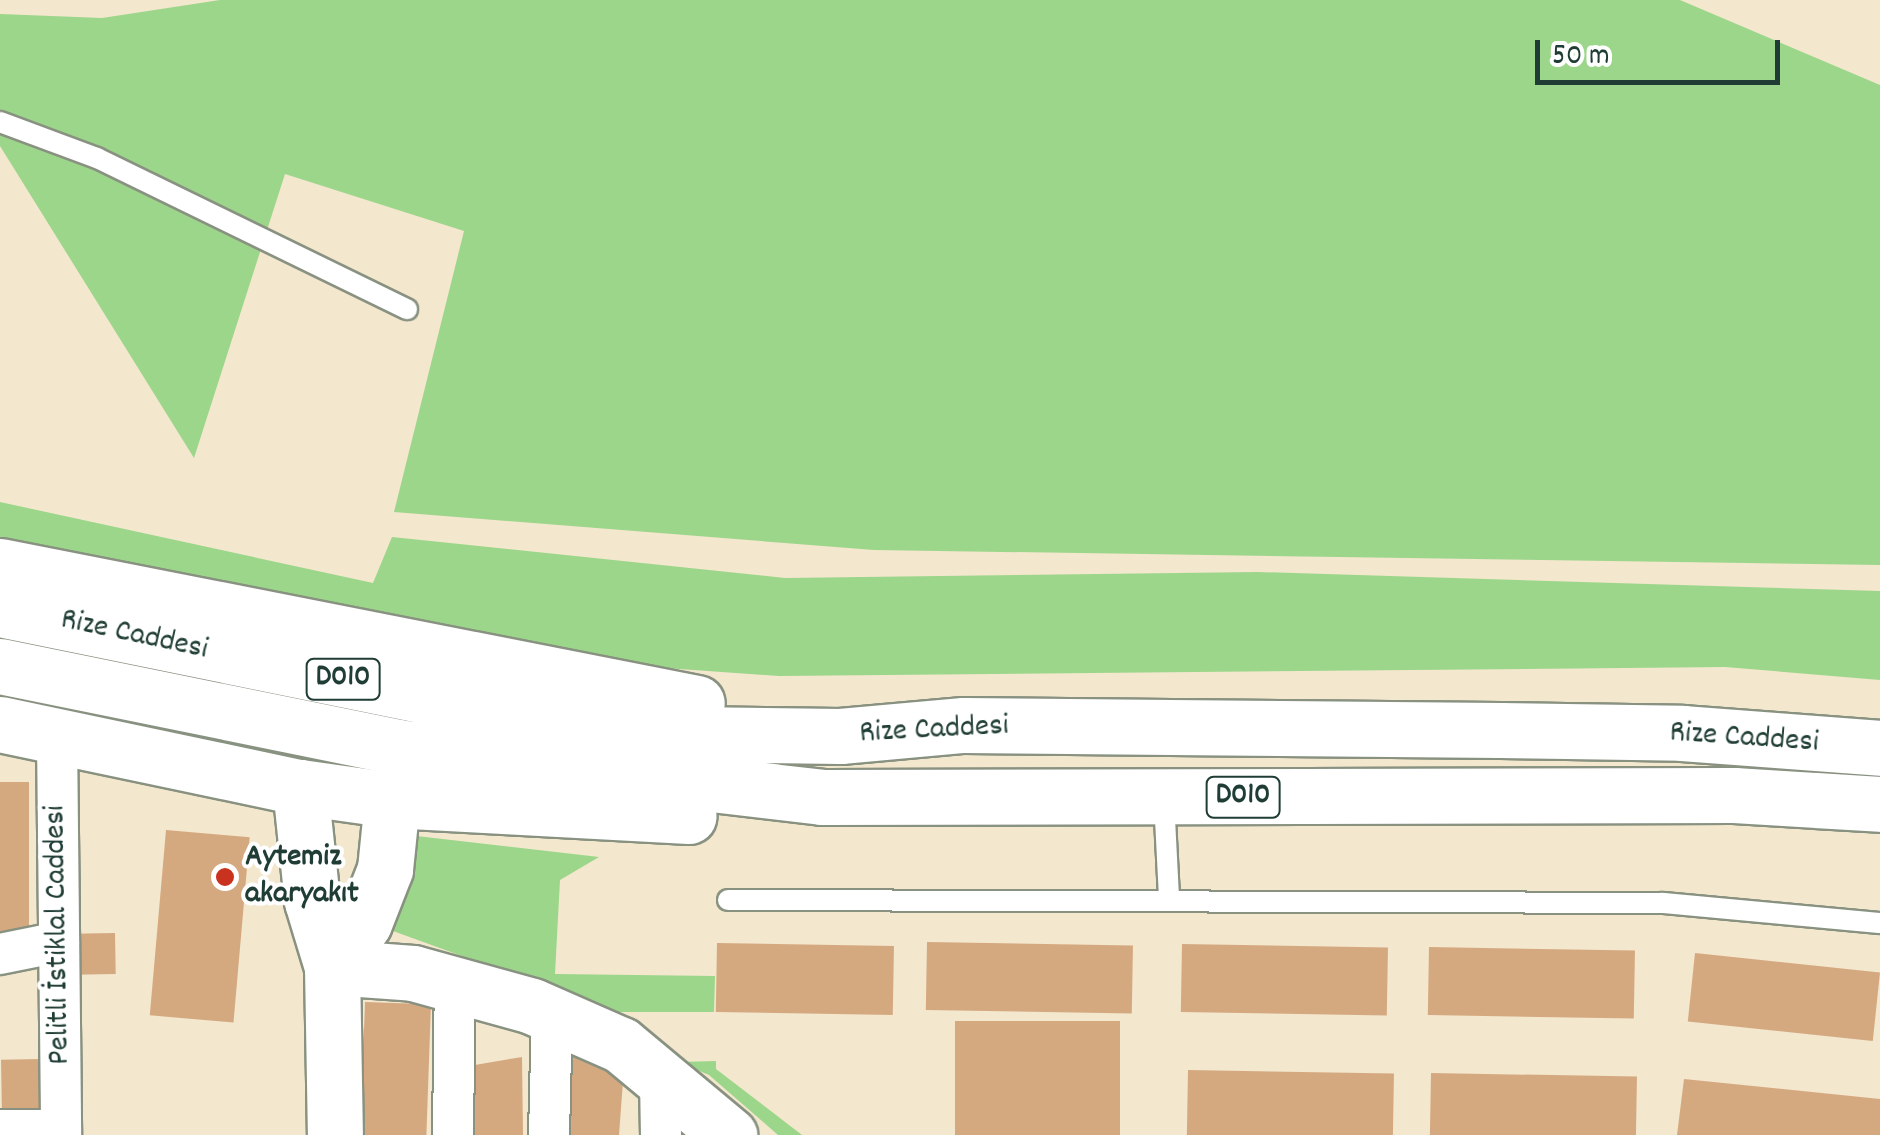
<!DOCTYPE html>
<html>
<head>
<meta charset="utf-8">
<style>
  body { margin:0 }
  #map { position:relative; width:1880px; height:1135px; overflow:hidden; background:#f3e7ce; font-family:Dekko,sans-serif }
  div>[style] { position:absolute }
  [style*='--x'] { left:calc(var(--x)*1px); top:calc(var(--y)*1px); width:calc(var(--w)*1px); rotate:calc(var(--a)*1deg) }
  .green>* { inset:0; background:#9cd68a }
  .building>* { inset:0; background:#d5a980; transform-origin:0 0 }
  .roads { filter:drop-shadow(2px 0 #899281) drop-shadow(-2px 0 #899281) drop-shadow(0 2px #899281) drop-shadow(0 -2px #899281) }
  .lane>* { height:20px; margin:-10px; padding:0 10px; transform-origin:10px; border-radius:10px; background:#fff }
  .street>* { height:40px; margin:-20px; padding:0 20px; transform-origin:20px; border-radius:20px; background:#fff }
  .secondary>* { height:55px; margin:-27.5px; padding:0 27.5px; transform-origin:27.5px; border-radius:27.5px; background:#fff }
  .highway>* { height:55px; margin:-27.5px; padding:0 27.5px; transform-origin:27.5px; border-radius:27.5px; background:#fff }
  .dots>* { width:28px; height:28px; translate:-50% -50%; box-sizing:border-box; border:5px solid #fff; border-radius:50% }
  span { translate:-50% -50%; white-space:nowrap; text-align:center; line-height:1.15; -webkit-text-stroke:8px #fff; paint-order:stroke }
  .shield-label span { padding:2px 8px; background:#fff; border:2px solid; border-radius:8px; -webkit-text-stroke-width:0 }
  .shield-label { font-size:30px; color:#1f3d34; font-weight:700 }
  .street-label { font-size:32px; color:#1f3d34 }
  .poi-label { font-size:32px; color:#1f3d34; font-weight:700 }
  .left { translate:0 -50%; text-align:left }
  .scale { position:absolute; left:1535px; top:40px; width:245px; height:45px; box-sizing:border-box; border:5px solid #1f3d34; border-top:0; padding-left:12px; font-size:30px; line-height:35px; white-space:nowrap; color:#1f3d34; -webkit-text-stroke:8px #fff; paint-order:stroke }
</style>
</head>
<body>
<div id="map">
  <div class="green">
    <i style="clip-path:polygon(220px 0,1680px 0,1880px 85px,1880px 565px,874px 550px,394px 512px,464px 231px,285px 174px,194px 458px,0 146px,0 14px,102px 18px)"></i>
    <i style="clip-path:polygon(0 502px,373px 583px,392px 537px,785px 578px,1258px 572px,1880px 591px,1880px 680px,1725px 667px,779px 676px,623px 665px,0 550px)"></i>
    <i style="clip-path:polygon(399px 834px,599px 857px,560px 880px,555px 974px,715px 976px,714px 1012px,616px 1012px,393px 931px)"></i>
    <i style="clip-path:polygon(716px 1061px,716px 1069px,802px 1135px,778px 1135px,709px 1075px,678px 1062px)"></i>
  </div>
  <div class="building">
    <i style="left:0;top:782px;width:29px;height:158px"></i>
    <i style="left:166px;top:830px;width:84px;height:186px;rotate:5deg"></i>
    <i style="left:115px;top:933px;width:41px;height:42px;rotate:89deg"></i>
    <i style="left:927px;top:942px;width:206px;height:68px;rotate:1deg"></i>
    <i style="left:717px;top:943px;width:177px;height:69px;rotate:1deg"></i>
    <i style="left:1182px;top:944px;width:206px;height:68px;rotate:1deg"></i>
    <i style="left:1429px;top:947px;width:206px;height:68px;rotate:1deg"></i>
    <i style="left:1695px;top:953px;width:186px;height:69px;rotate:6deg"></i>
    <i style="left:365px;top:1002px;width:66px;height:133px;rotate:2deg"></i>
    <i style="left:955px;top:1021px;width:165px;height:114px"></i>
    <i style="clip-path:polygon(570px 1047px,624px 1068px,619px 1135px,564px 1135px)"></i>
    <i style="clip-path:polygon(522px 1057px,523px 1135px,455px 1135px,457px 1068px)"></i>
    <i style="left:39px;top:1059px;width:69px;height:38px;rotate:89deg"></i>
    <i style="left:1188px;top:1070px;width:206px;height:65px;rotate:1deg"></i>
    <i style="left:1431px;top:1073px;width:206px;height:62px;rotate:1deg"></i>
    <i style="clip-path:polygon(1684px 1079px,1880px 1099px,1880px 1135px,1677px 1135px)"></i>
  </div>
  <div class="roads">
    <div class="lane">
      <i style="--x:0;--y:122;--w:103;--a:20.4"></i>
      <i style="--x:97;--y:158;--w:345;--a:26"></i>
      <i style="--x:1164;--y:799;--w:98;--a:87.1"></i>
      <i style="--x:728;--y:900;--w:935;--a:0.18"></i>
      <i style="--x:1663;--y:903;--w:218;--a:5.3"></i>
    </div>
    <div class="street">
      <i style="--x:57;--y:736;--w:399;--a:89.4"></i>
      <i style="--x:0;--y:954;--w:60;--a:-11.5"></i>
      <i style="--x:660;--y:1079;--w:56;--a:89"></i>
      <i style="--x:0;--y:1130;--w:61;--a:0"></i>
      <i style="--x:453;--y:1135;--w:153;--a:-89.3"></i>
      <i style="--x:549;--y:1135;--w:121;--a:-88.6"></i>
    </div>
    <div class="secondary">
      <i style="--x:300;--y:787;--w:115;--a:84"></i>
      <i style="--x:312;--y:901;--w:69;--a:73.1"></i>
      <i style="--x:332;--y:967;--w:168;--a:89"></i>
      <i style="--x:332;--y:967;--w:81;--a:4.2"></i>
      <i style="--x:413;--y:973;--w:123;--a:15.5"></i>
      <i style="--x:532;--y:1006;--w:97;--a:23.7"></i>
      <i style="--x:621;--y:1045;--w:141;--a:39.8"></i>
      <i style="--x:332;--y:967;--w:54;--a:-54"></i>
      <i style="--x:364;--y:923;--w:58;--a:-68.7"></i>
      <i style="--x:385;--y:869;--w:69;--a:-84.2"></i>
    </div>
    <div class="highway">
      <i style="--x:0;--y:566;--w:710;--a:11.12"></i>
      <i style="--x:0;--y:609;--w:554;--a:11.55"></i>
      <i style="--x:543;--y:720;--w:146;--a:5.5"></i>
      <i style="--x:688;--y:734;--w:152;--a:0.8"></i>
      <i style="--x:840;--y:736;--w:124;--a:-5.1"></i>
      <i style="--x:964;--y:725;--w:536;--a:0.53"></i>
      <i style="--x:1500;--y:730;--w:182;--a:0.9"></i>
      <i style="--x:1682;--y:733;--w:199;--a:4.3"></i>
      <i style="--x:0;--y:666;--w:405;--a:11.5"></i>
      <i style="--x:397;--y:747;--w:428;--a:6.7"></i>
      <i style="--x:822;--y:797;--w:912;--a:-0.13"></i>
      <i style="--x:1734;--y:795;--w:146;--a:3.5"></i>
      <i style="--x:0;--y:724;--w:307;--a:11.9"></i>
      <i style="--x:300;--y:787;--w:93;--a:8"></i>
      <i style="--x:392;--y:800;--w:297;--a:3.1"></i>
    </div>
  </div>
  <div class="dots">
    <i style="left:225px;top:877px;background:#c8321e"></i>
  </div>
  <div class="shield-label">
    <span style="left:343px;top:679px">D010</span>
    <span style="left:1243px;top:797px">D010</span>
  </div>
  <div class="street-label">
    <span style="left:134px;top:636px;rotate:12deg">Rize Caddesi</span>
    <span style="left:934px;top:731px;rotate:-3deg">Rize Caddesi</span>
    <span style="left:1744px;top:739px;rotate:4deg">Rize Caddesi</span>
    <span style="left:59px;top:935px;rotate:-91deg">Pelitli İstiklal Caddesi</span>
  </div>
  <div class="poi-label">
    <span class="left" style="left:245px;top:877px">Aytemiz<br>akaryakıt</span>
  </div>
  <div class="scale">50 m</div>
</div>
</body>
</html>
